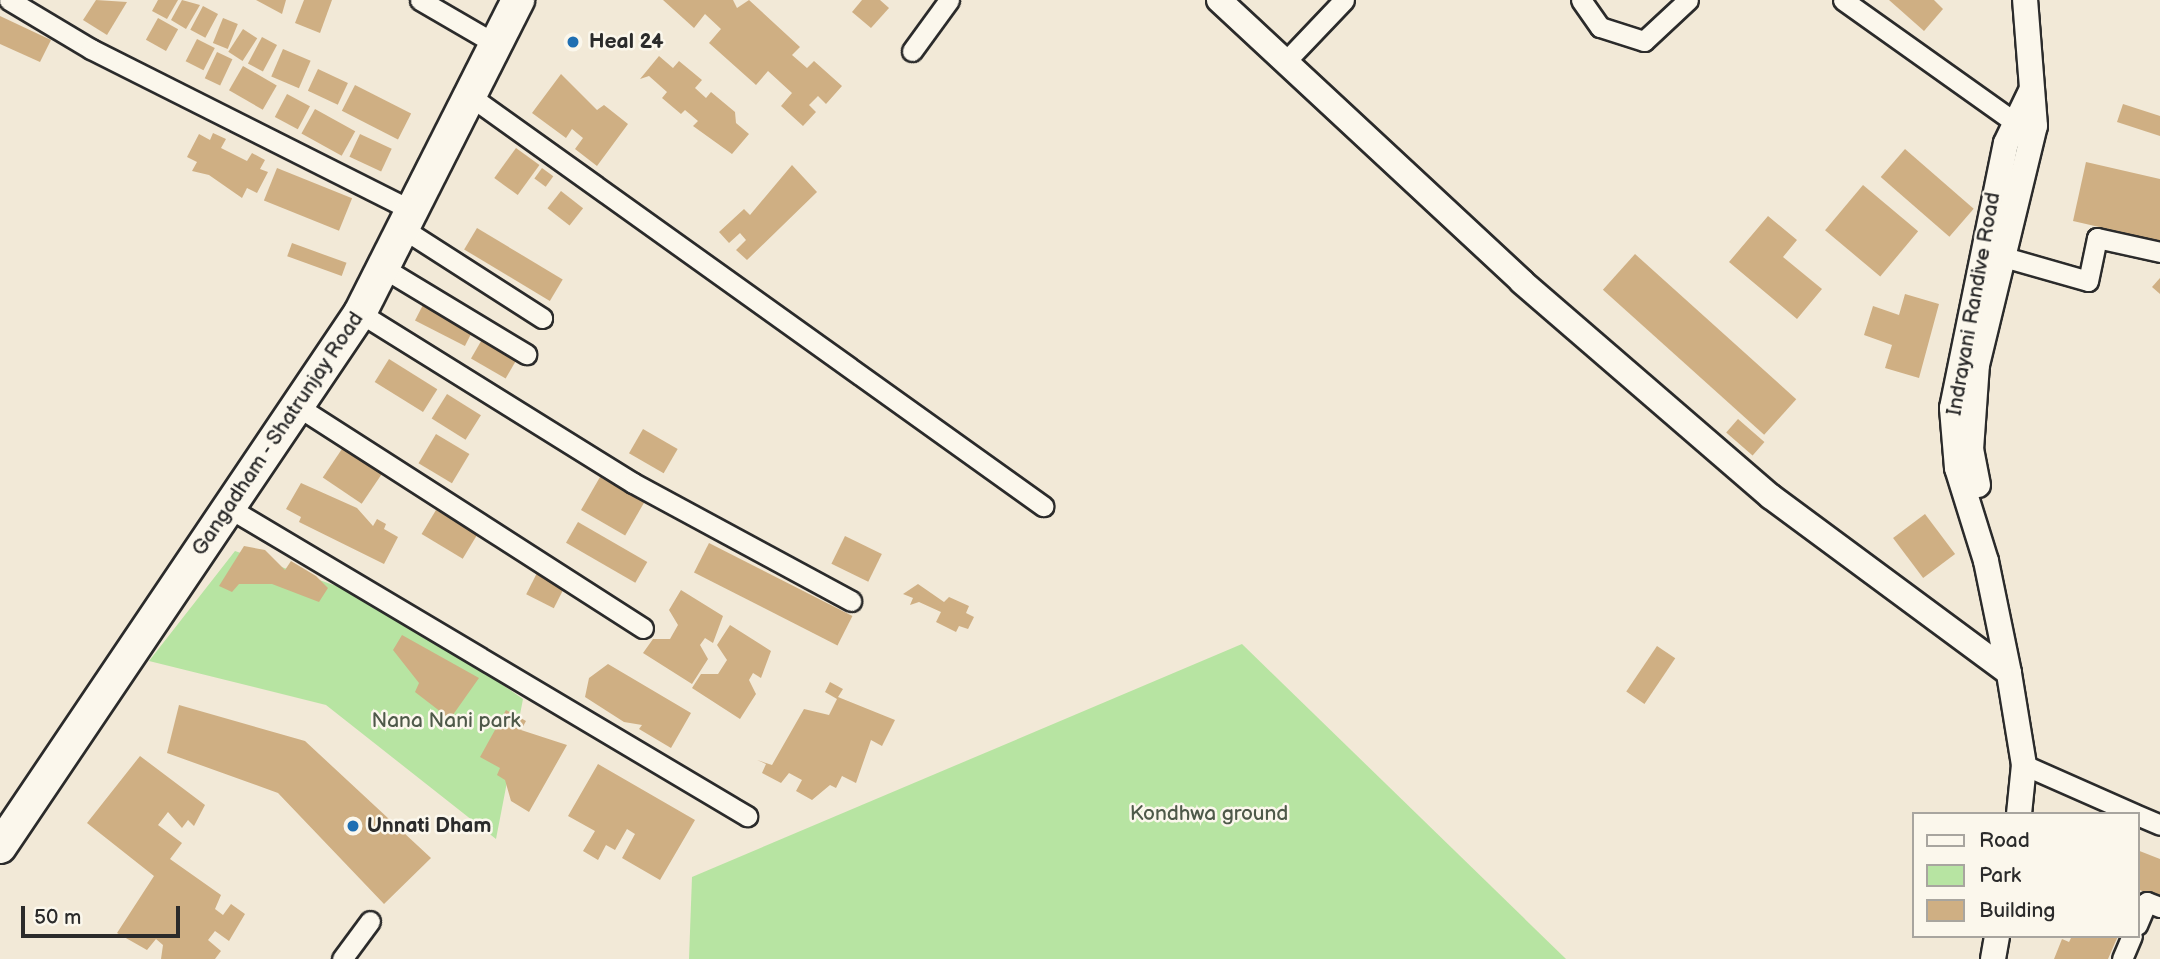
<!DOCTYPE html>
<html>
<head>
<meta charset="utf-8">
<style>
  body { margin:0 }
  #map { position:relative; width:2160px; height:959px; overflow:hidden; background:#f2e9d7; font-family:"Balsamiq Sans",sans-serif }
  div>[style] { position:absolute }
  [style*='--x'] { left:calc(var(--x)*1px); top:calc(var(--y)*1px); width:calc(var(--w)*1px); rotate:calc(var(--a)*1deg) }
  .green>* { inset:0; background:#b7e4a2 }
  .building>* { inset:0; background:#cfaf83; transform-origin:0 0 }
  .roads { filter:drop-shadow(2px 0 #2b2b2b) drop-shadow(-2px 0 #2b2b2b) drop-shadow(0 2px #2b2b2b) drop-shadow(0 -2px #2b2b2b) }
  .minor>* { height:19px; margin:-9.5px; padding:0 9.5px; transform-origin:9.5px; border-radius:9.5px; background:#fbf7ec }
  .tertiary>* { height:24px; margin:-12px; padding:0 12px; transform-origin:12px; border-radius:12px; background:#fbf7ec }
  .primary>* { height:32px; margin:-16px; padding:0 16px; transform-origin:16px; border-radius:16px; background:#fbf7ec }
  .dots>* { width:19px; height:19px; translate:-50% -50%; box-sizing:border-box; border:4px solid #fbf7ec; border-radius:50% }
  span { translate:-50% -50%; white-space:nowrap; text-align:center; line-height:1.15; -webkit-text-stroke:5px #fbf7ec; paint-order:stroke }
  .poi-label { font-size:21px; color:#2b2b2b; font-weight:700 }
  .left { translate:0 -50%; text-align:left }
  .street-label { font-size:21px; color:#2b2b2b }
  .park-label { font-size:21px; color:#4e5949 }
  .legend { position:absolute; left:1912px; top:812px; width:228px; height:126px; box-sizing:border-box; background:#fbf7ec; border:2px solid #a8a59f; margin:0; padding:9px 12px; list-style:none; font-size:21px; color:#2b2b2b }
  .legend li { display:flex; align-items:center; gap:14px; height:35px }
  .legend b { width:35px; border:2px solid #a8a59f }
  .scale { position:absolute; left:21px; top:906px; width:159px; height:32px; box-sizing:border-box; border:4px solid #2b2b2b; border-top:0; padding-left:9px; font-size:21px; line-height:24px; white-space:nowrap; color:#2b2b2b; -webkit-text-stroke:5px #fbf7ec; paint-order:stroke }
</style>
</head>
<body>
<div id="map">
  <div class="green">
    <i style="clip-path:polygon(235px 551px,383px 602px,523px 699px,496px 839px,326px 705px,149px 661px)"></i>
    <i style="clip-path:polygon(1242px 644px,1566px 959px,689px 959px,692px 877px)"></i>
  </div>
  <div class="building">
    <i style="clip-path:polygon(96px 0,127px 2px,107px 35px,83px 20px)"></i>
    <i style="clip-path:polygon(158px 0,178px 0,167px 19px,152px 11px)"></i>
    <i style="clip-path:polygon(182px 0,200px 5px,186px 29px,171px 20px)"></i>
    <i style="clip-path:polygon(256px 0,286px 0,282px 14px)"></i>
    <i style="clip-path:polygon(304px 0,332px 0,320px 33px,295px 23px)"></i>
    <i style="clip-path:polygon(663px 0,733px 0,737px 8px,749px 0,800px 47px,792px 55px,807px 68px,814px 61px,842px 86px,826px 104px,818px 96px,809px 105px,816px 112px,803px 126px,781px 106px,792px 93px,768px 71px,756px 85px,709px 43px,721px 29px,705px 14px,694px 28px)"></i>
    <i style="clip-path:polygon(862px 0,880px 0,889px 8px,871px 28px,852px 12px)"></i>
    <i style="clip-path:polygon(1889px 0,1934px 0,1943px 9px,1924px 31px)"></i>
    <i style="left:203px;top:6px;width:17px;height:27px;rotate:28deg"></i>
    <i style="clip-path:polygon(0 16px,51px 40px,40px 62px,0 44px)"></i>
    <i style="left:158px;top:18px;width:23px;height:25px;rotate:29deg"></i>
    <i style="left:223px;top:18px;width:16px;height:27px;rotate:22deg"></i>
    <i style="left:243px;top:29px;width:17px;height:27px;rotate:33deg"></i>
    <i style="left:262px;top:37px;width:17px;height:30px;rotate:28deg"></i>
    <i style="left:197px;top:39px;width:20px;height:25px;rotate:27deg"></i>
    <i style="left:283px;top:49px;width:30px;height:30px;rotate:23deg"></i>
    <i style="left:217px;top:52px;width:17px;height:29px;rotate:25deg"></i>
    <i style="clip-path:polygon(659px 56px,673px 68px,679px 61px,702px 80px,695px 88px,706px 98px,711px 92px,735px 112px,736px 123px,749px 134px,732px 154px,693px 126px,698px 121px,685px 110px,681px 114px,662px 98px,667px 92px,649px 76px,640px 79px)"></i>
    <i style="left:243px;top:66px;width:39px;height:28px;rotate:30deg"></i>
    <i style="left:318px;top:69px;width:33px;height:24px;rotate:25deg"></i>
    <i style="clip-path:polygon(561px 74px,597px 110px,604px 105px,628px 124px,597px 166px,575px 149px,583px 138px,572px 129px,566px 138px,532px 113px)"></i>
    <i style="left:355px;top:85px;width:63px;height:29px;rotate:27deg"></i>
    <i style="left:287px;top:94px;width:26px;height:26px;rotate:28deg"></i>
    <i style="clip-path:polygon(2123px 104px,2160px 116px,2160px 136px,2117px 122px)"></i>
    <i style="left:315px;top:109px;width:46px;height:28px;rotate:29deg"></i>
    <i style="clip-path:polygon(213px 133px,226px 139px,221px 148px,247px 161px,252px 153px,265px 160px,260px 169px,268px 172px,257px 193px,247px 188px,242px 198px,209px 175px,192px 171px,197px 162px,187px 157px,199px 134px,210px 140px)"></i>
    <i style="left:360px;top:134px;width:35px;height:25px;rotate:25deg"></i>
    <i style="left:516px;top:148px;width:29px;height:37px;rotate:36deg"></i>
    <i style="left:1905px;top:149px;width:91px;height:37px;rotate:41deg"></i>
    <i style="clip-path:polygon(2086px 162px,2160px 179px,2160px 241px,2073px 221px)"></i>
    <i style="clip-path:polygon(792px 165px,817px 192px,747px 260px,736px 250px,746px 240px,740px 233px,729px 243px,719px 232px,744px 209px,750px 215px)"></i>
    <i style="left:277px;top:168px;width:81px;height:35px;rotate:22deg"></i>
    <i style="left:542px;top:168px;width:14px;height:13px;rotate:36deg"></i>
    <i style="left:1863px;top:185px;width:72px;height:59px;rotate:40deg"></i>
    <i style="left:561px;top:191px;width:28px;height:22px;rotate:38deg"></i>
    <i style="clip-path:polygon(1768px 216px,1797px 240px,1783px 257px,1822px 289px,1797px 319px,1729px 262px)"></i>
    <i style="left:477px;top:228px;width:100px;height:25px;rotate:31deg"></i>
    <i style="left:292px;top:243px;width:58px;height:14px;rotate:20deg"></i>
    <i style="left:1635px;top:254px;width:217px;height:48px;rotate:42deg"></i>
    <i style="clip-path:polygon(2160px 278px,2160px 294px,2152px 287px)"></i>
    <i style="clip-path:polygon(1905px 294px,1939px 304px,1919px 378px,1885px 368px,1892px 345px,1864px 335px,1873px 306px,1899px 315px)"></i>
    <i style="left:425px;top:301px;width:56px;height:22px;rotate:27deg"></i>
    <i style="left:484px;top:336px;width:40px;height:26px;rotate:30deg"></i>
    <i style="left:389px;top:359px;width:57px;height:27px;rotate:32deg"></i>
    <i style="left:447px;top:394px;width:40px;height:29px;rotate:32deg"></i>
    <i style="left:1738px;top:419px;width:35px;height:18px;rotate:41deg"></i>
    <i style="left:643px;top:429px;width:40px;height:28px;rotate:30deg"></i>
    <i style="left:436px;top:434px;width:39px;height:34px;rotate:31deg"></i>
    <i style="left:344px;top:446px;width:47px;height:38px;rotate:34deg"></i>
    <i style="left:600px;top:477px;width:51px;height:38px;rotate:30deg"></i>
    <i style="clip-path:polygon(301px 483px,357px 508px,373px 526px,377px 519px,386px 524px,384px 529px,398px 537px,384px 564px,299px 522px,301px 517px,286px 509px)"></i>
    <i style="left:436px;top:510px;width:48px;height:28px;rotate:31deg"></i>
    <i style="left:1925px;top:514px;width:50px;height:40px;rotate:53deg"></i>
    <i style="left:578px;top:522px;width:80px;height:24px;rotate:30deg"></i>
    <i style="left:845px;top:536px;width:41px;height:31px;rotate:26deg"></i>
    <i style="left:709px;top:543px;width:161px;height:33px;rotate:27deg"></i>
    <i style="clip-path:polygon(244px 546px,265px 550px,285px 570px,291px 561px,316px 576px,328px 588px,319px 602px,272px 584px,239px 584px,232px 592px,219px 586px)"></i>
    <i style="left:538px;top:571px;width:31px;height:26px;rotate:27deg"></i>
    <i style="clip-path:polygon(918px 584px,944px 602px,949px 597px,969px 606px,966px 613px,974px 617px,968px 629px,959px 626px,956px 632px,936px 622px,941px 612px,919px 602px,910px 605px,913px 598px,903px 594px)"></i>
    <i style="clip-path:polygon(681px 590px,723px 616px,713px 643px,705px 638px,700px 645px,708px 659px,692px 684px,643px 653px,653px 639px,670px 639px,678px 625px,669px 610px)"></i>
    <i style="clip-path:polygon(730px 625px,771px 651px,761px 678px,753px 673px,749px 680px,756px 694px,740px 719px,692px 688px,701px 674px,718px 674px,727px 660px,717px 645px)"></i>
    <i style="clip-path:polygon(402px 635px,479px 678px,450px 719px,415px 692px,419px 683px,393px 650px)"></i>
    <i style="left:1657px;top:646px;width:22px;height:55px;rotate:34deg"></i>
    <i style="clip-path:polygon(608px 664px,691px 713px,671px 748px,639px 729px,642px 725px,624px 722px,585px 697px,589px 678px)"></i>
    <i style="clip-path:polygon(830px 682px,843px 689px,838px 697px,895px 720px,882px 746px,871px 740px,856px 783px,842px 776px,836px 788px,830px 785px,812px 800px,796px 791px,802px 780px,789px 773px,781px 783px,762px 773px,766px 764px,757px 760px,772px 765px,804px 709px,829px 715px,837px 699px,825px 692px)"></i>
    <i style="clip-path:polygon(179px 705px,305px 741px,431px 858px,384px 904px,278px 793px,167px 753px)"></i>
    <i style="clip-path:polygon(506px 710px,526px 721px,521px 730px,567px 745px,529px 812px,511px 801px,505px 780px,497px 775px,500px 768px,480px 757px)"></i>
    <i style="clip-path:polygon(140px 756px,205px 805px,194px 826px,188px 820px,182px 828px,168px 812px,158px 825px,182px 843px,170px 859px,221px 895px,215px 909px,223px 915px,231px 904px,245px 914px,229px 941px,215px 931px,208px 940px,221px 951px,215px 959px,161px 959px,163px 945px,156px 939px,147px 950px,117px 933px,154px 876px,87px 823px)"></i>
    <i style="clip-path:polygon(598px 764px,695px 820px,660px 880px,622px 858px,635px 834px,627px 829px,615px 850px,606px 845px,598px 860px,583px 851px,595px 831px,568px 816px)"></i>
    <i style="clip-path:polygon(2137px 850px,2160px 859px,2160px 898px,2137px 889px)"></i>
    <i style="clip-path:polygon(2072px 936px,2118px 936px,2108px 959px,2054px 959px,2062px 939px,2069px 942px)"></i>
  </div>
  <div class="roads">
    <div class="minor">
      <i style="--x:9;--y:0;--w:96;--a:30.9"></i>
      <i style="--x:91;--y:49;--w:363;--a:26.7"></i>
      <i style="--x:420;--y:0;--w:86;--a:30.2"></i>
      <i style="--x:1581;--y:0;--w:33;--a:55"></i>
      <i style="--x:1600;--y:27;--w:46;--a:17.7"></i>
      <i style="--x:1644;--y:41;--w:60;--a:-43"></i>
      <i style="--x:1843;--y:0;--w:207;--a:35.4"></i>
      <i style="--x:2012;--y:120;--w:16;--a:14"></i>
      <i style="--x:912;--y:51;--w:63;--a:-54"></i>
      <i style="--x:1286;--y:61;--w:84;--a:-46.4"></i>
      <i style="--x:470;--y:96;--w:705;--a:35.58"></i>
      <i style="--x:405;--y:230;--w:163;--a:32.7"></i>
      <i style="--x:2004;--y:257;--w:87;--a:15.9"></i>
      <i style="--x:2088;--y:281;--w:44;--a:-78.2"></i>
      <i style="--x:2097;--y:238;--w:65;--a:12.5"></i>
      <i style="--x:385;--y:269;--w:165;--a:31.1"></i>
      <i style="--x:360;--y:313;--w:322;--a:31.9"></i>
      <i style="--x:633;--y:483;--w:248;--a:28.4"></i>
      <i style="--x:297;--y:406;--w:411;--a:32.7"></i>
      <i style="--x:229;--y:508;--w:603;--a:30.74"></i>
      <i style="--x:2024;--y:765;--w:121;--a:23.8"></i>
      <i style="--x:2137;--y:815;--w:25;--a:23"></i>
      <i style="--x:2137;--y:925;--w:25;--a:-67"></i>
      <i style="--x:2147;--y:902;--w:14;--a:21"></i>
      <i style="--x:342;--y:959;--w:47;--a:-53.6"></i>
      <i style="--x:2122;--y:959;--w:25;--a:-67"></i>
    </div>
    <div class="tertiary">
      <i style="--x:1219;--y:0;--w:414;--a:42.9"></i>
      <i style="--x:1522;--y:282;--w:328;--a:40.8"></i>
      <i style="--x:1770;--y:496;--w:297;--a:36.5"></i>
      <i style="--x:1978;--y:485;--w:36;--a:-101"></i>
      <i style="--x:1971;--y:450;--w:85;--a:-86"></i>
      <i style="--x:1977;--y:365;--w:246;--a:-76.4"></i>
      <i style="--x:2035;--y:126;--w:126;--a:-94.5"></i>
      <i style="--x:2019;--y:814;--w:49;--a:-84.2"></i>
      <i style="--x:2024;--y:765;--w:93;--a:-99.3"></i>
      <i style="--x:2009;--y:673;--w:114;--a:-101.6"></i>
      <i style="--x:1986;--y:561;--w:97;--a:-107.3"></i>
      <i style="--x:1957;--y:468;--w:60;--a:-94.8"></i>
      <i style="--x:1952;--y:408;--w:270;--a:-78.5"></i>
      <i style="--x:2006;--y:143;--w:58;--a:-64.3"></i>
      <i style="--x:1993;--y:959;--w:23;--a:-80"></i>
    </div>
    <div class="primary">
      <i style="--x:0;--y:847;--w:644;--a:-56.01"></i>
      <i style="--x:360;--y:313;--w:351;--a:-63.2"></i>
    </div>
  </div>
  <div class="dots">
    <i style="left:573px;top:42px;background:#1f6fb2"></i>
    <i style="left:353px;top:826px;background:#1f6fb2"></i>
  </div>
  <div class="poi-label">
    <span class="left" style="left:589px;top:42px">Heal 24</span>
    <span class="left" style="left:367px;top:826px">Unnati Dham</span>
  </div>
  <div class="street-label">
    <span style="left:1974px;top:304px;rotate:-80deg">Indrayani Randive Road</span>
    <span style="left:278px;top:434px;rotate:-56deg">Gangadham - Shatrunjay Road</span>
  </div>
  <div class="park-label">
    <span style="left:446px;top:721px">Nana Nani park</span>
    <span style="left:1209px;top:814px">Kondhwa ground</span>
  </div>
  <ul class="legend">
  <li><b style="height:9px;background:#fbf7ec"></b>Road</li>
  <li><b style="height:19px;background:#b7e4a2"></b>Park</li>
  <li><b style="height:19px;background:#cfaf83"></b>Building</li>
  </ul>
  <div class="scale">50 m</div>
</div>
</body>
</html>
